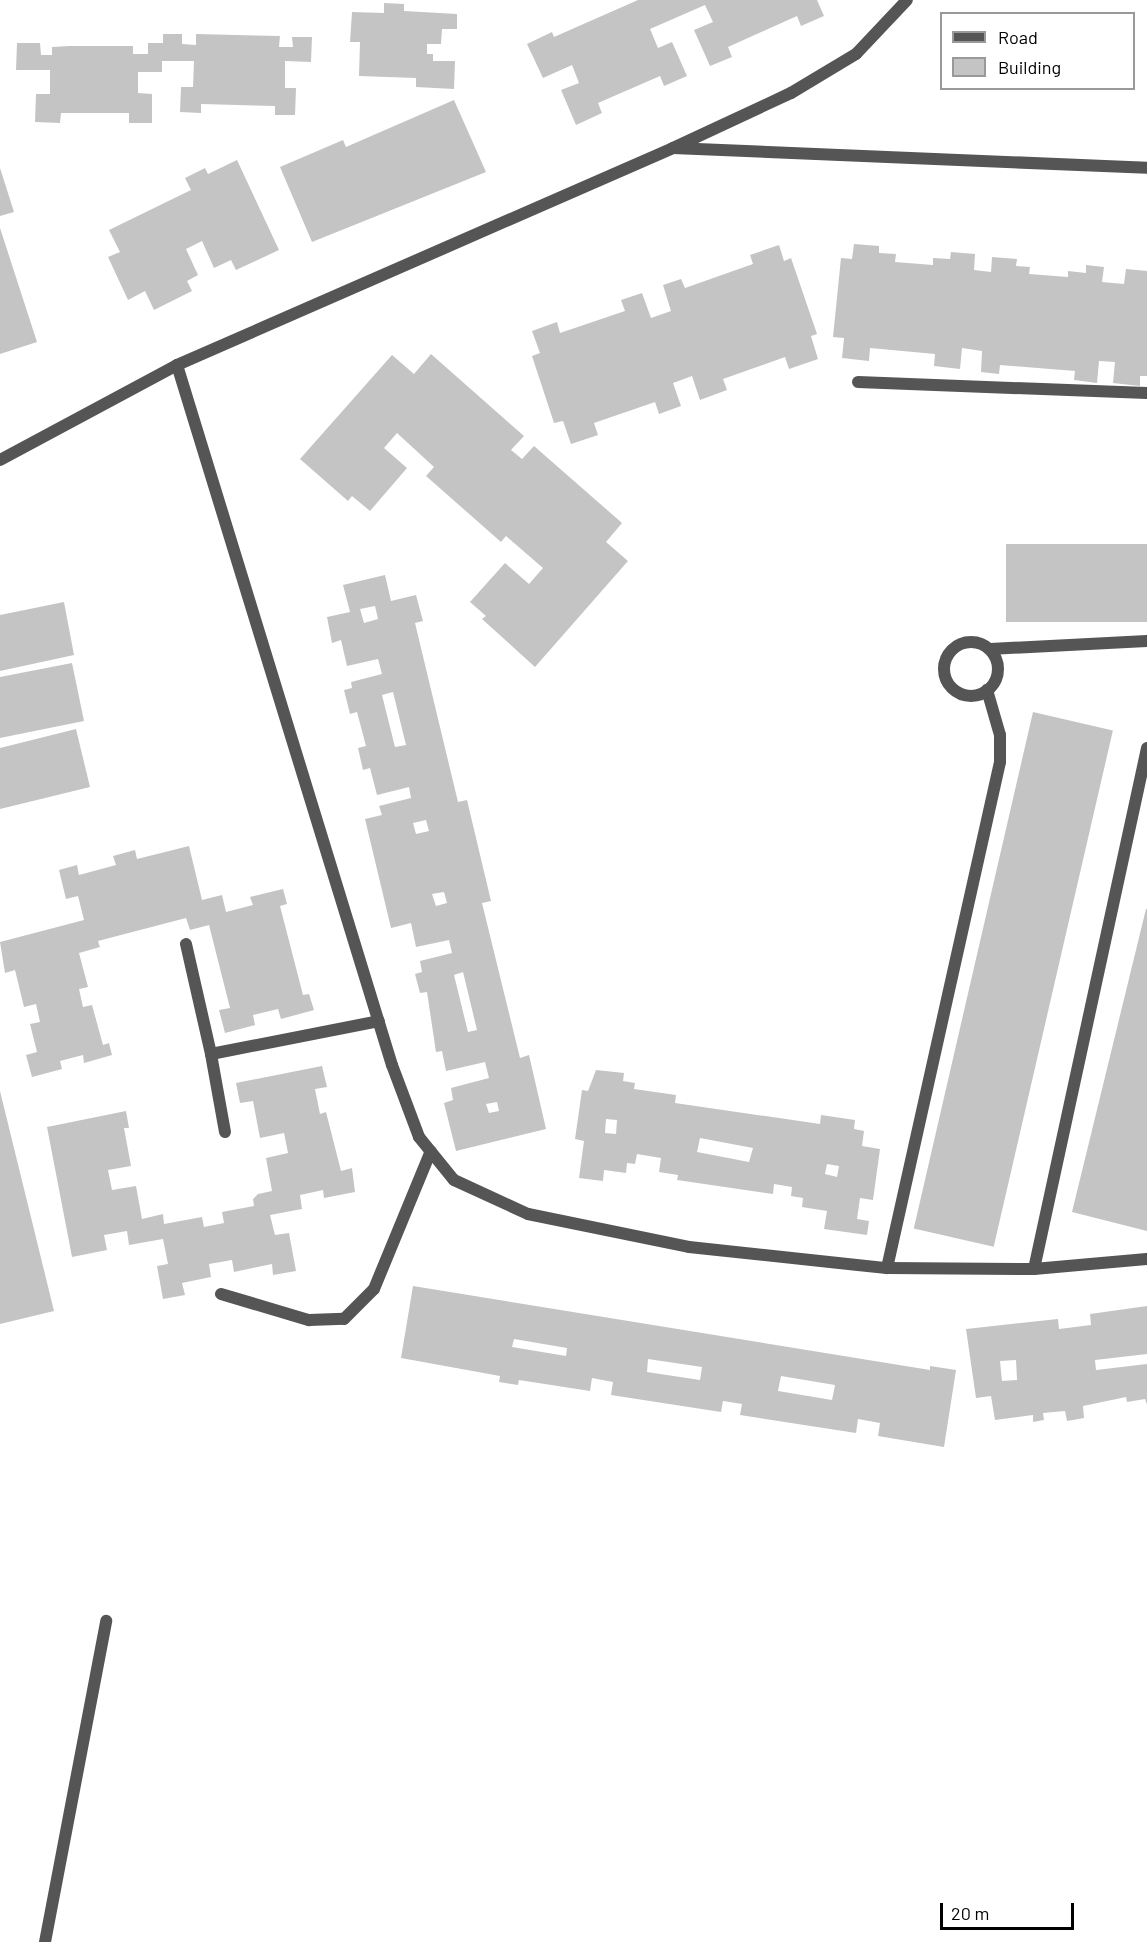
<!DOCTYPE html>
<html>
<head>
<meta charset="utf-8">
<style>
  body { margin:0 }
  #map { position:relative; width:1147px; height:1942px; overflow:hidden; background:#fff; font-family:Barlow,sans-serif }
  div>[style] { position:absolute }
  [style*='--x'] { left:calc(var(--x)*1px); top:calc(var(--y)*1px); width:calc(var(--w)*1px); rotate:calc(var(--a)*1deg) }
  .building>* { inset:0; background:#c4c4c4; transform-origin:0 0 }
  .minor>* { height:12px; margin:-6px; padding:0 6px; transform-origin:6px; border-radius:6px; background:#555 }
  .minor>.ring { margin:-6px; padding:0; box-sizing:content-box; background:none; border:12px solid #555; border-radius:50% }
  .tertiary>* { height:12px; margin:-6px; padding:0 6px; transform-origin:6px; border-radius:6px; background:#555 }
  span { translate:-50% -50%; white-space:nowrap; text-align:center; line-height:1.15; -webkit-text-stroke:5px #fff; paint-order:stroke }
  .legend { position:absolute; left:940px; top:12px; width:195px; height:78px; box-sizing:border-box; background:#fff; border:2px solid #999; margin:0; padding:8px 10px; list-style:none; font-size:18px; color:#000 }
  .legend li { display:flex; align-items:center; gap:12px; height:30px }
  .legend b { width:30px; border:2px solid #999 }
  .scale { position:absolute; left:940px; top:1903px; width:134px; height:27px; box-sizing:border-box; border:3px solid #000; border-top:0; padding-left:8px; font-size:18px; line-height:21px; white-space:nowrap; color:#000; -webkit-text-stroke:4px #fff; paint-order:stroke }
</style>
</head>
<body>
<div id="map">
  <div class="building">
    <i style="clip-path:polygon(638px 0,817px 0,824px 16px,801px 26px,797px 16px,728px 47px,732px 57px,710px 66px,694px 30px,713px 22px,705px 5px,650px 29px,658px 48px,672px 42px,687px 76px,664px 86px,660px 76px,598px 103px,602px 113px,576px 125px,561px 90px,579px 83px,572px 65px,543px 78px,527px 44px,552px 32px,554px 37px)"></i>
    <i style="clip-path:polygon(384px 3px,404px 4px,404px 11px,457px 14px,457px 29px,442px 29px,441px 44px,427px 44px,427px 54px,433px 54px,433px 61px,455px 61px,454px 89px,416px 87px,416px 78px,359px 76px,360px 42px,350px 42px,352px 12px,384px 13px)"></i>
    <i style="clip-path:polygon(163px 34px,182px 34px,182px 44px,196px 45px,196px 34px,280px 36px,279px 47px,293px 47px,292px 37px,312px 37px,311px 62px,285px 61px,285px 88px,296px 88px,295px 115px,275px 115px,275px 106px,201px 104px,201px 113px,180px 112px,181px 87px,193px 87px,194px 61px,162px 61px,162px 72px,138px 72px,138px 93px,152px 94px,152px 123px,129px 123px,129px 113px,61px 113px,60px 123px,35px 122px,36px 94px,50px 94px,50px 70px,16px 70px,17px 43px,40px 43px,41px 55px,52px 55px,52px 47px,70px 46px,133px 46px,133px 54px,148px 54px,148px 43px,163px 43px)"></i>
    <i style="clip-path:polygon(454px 100px,486px 172px,312px 242px,280px 167px,343px 140px,346px 147px)"></i>
    <i style="clip-path:polygon(237px 160px,279px 250px,236px 270px,231px 260px,214px 268px,202px 241px,186px 249px,198px 275px,187px 281px,192px 291px,154px 310px,145px 291px,128px 300px,108px 257px,120px 252px,109px 230px,191px 190px,185px 178px,205px 168px,208px 174px)"></i>
    <i style="clip-path:polygon(0 168px,14px 212px,0 216px)"></i>
    <i style="clip-path:polygon(0 228px,37px 342px,0 354px)"></i>
    <i style="clip-path:polygon(854px 244px,879px 246px,879px 253px,896px 254px,895px 262px,933px 265px,933px 258px,950px 259px,951px 252px,975px 254px,974px 270px,991px 272px,992px 257px,1017px 259px,1016px 266px,1030px 267px,1029px 274px,1068px 277px,1068px 271px,1086px 273px,1086px 265px,1104px 267px,1102px 282px,1124px 284px,1126px 269px,1147px 271px,1147px 376px,1140px 376px,1140px 386px,1113px 383px,1115px 362px,1099px 361px,1097px 383px,1074px 380px,1075px 371px,1000px 365px,999px 374px,981px 372px,982px 351px,962px 348px,960px 369px,934px 366px,935px 354px,870px 348px,869px 361px,842px 358px,844px 338px,833px 337px,841px 258px,852px 259px)"></i>
    <i style="clip-path:polygon(779px 245px,784px 261px,791px 258px,817px 334px,811px 336px,818px 359px,789px 369px,785px 357px,723px 379px,727px 390px,700px 400px,692px 376px,673px 383px,681px 406px,659px 414px,655px 402px,594px 423px,598px 435px,571px 444px,563px 421px,554px 423px,532px 356px,540px 353px,532px 331px,557px 322px,560px 333px,625px 311px,621px 300px,642px 293px,651px 318px,671px 311px,663px 285px,681px 279px,685px 288px,753px 264px,750px 255px)"></i>
    <i style="clip-path:polygon(431px 354px,524px 436px,511px 450px,522px 459px,534px 446px,622px 523px,606px 542px,628px 561px,535px 667px,482px 619px,486px 616px,470px 602px,505px 563px,529px 584px,543px 568px,506px 536px,501px 542px,426px 476px,434px 467px,397px 433px,384px 448px,407px 468px,370px 511px,352px 496px,348px 501px,300px 459px,392px 355px,414px 374px)"></i>
    <i style="left:1006px;top:544px;width:141px;height:78px"></i>
    <i style="clip-path:polygon(evenodd,385px 575px,391px 601px,416px 595px,423px 621px,415px 623px,458px 802px,467px 800px,491px 901px,482px 903px,520px 1058px,529px 1055px,546px 1129px,456px 1151px,444px 1103px,453px 1100px,451px 1088px,489px 1078px,485px 1062px,446px 1071px,442px 1051px,436px 1052px,427px 992px,420px 993px,415px 974px,422px 972px,420px 961px,452px 953px,449px 940px,416px 947px,411px 923px,391px 928px,365px 819px,382px 815px,379px 806px,411px 798px,409px 787px,377px 795px,370px 768px,363px 770px,358px 748px,366px 746px,357px 712px,350px 714px,344px 690px,352px 688px,351px 682px,382px 674px,378px 659px,347px 666px,341px 640px,332px 643px,327px 617px,350px 612px,343px 585px,385px 575px,375px 606px,378px 619px,364px 623px,360px 609px,375px 606px,385px 575px,393px 692px,406px 745px,395px 747px,382px 695px,393px 692px,385px 575px,426px 820px,429px 831px,416px 834px,413px 823px,426px 820px,385px 575px,444px 892px,447px 903px,436px 906px,432px 894px,444px 892px,385px 575px,463px 972px,477px 1030px,468px 1032px,454px 975px,463px 972px,385px 575px,497px 1102px,499px 1111px,489px 1113px,486px 1104px,497px 1102px)"></i>
    <i style="clip-path:polygon(64px 602px,74px 655px,0 671px,0 615px)"></i>
    <i style="clip-path:polygon(72px 663px,84px 721px,0 738px,0 677px)"></i>
    <i style="left:1033px;top:712px;width:82px;height:530px;rotate:13deg"></i>
    <i style="clip-path:polygon(76px 729px,90px 787px,0 809px,0 748px)"></i>
    <i style="clip-path:polygon(189px 846px,202px 900px,222px 895px,226px 912px,253px 905px,250px 897px,283px 889px,287px 904px,280px 906px,303px 995px,309px 994px,314px 1010px,281px 1019px,278px 1009px,253px 1015px,255px 1025px,225px 1033px,219px 1010px,230px 1008px,209px 925px,190px 930px,186px 918px,98px 941px,100px 947px,79px 953px,88px 987px,79px 989px,83px 1007px,92px 1005px,103px 1045px,109px 1043px,112px 1055px,84px 1063px,83px 1055px,60px 1061px,62px 1069px,32px 1077px,26px 1055px,37px 1052px,30px 1024px,40px 1022px,36px 1004px,24px 1007px,15px 970px,5px 973px,0 942px,84px 920px,78px 896px,66px 899px,59px 870px,77px 865px,79px 875px,116px 865px,113px 856px,135px 850px,137px 859px)"></i>
    <i style="clip-path:polygon(1146px 909px,1147px 909px,1147px 1231px,1072px 1212px)"></i>
    <i style="clip-path:polygon(322px 1066px,327px 1087px,315px 1089px,320px 1114px,326px 1112px,341px 1171px,352px 1168px,355px 1192px,324px 1198px,323px 1190px,300px 1195px,302px 1209px,270px 1215px,275px 1235px,289px 1233px,296px 1271px,273px 1275px,272px 1264px,234px 1272px,232px 1260px,209px 1264px,211px 1277px,182px 1283px,185px 1295px,163px 1299px,157px 1266px,168px 1264px,163px 1239px,129px 1245px,127px 1231px,104px 1235px,107px 1250px,72px 1257px,47px 1127px,126px 1111px,129px 1128px,124px 1128px,131px 1166px,108px 1170px,112px 1190px,136px 1186px,142px 1219px,163px 1214px,164px 1224px,202px 1217px,204px 1227px,224px 1223px,222px 1212px,254px 1206px,253px 1199px,258px 1194px,272px 1191px,266px 1158px,288px 1153px,284px 1133px,260px 1138px,253px 1101px,240px 1103px,236px 1083px)"></i>
    <i style="clip-path:polygon(evenodd,596px 1070px,624px 1073px,623px 1081px,635px 1083px,634px 1089px,676px 1095px,675px 1103px,820px 1124px,821px 1115px,855px 1120px,854px 1129px,864px 1131px,862px 1146px,880px 1149px,873px 1200px,860px 1198px,857px 1219px,869px 1221px,867px 1235px,824px 1229px,827px 1211px,802px 1207px,803px 1198px,791px 1196px,792px 1187px,774px 1184px,773px 1194px,677px 1180px,678px 1175px,659px 1172px,661px 1158px,637px 1154px,635px 1164px,627px 1163px,626px 1173px,604px 1170px,603px 1181px,579px 1178px,584px 1141px,575px 1139px,582px 1090px,588px 1091px,596px 1070px,606px 1119px,617px 1120px,616px 1134px,605px 1133px,606px 1119px,596px 1070px,700px 1138px,753px 1148px,749px 1162px,697px 1152px,700px 1138px,596px 1070px,827px 1164px,839px 1166px,837px 1177px,825px 1174px,827px 1164px)"></i>
    <i style="clip-path:polygon(0 1091px,54px 1311px,0 1324px)"></i>
    <i style="clip-path:polygon(evenodd,413px 1286px,930px 1370px,930px 1366px,956px 1370px,944px 1447px,878px 1436px,880px 1423px,858px 1419px,856px 1433px,740px 1415px,742px 1404px,723px 1401px,721px 1412px,611px 1395px,613px 1382px,592px 1378px,590px 1391px,519px 1380px,518px 1385px,499px 1382px,500px 1376px,401px 1358px,413px 1286px,514px 1339px,567px 1348px,566px 1356px,512px 1347px,514px 1339px,413px 1286px,648px 1359px,702px 1367px,700px 1380px,647px 1372px,648px 1359px,413px 1286px,781px 1376px,835px 1385px,832px 1400px,778px 1391px,781px 1376px)"></i>
    <i style="clip-path:polygon(evenodd,1147px 1306px,1147px 1354px,1095px 1360px,1096px 1370px,1147px 1364px,1147px 1405px,1145px 1399px,1127px 1402px,1126px 1397px,1083px 1406px,1084px 1418px,1067px 1421px,1065px 1411px,1043px 1413px,1044px 1420px,1033px 1422px,1033px 1415px,995px 1420px,991px 1396px,976px 1398px,966px 1329px,1058px 1319px,1059px 1329px,1091px 1325px,1090px 1314px,1147px 1306px,1016px 1360px,1017px 1380px,1002px 1381px,1000px 1361px,1016px 1360px)"></i>
  </div>
  <div class="minor">
    <i style="--x:673;--y:148;--w:130;--a:-25"></i>
    <i style="--x:791;--y:93;--w:76;--a:-31"></i>
    <i style="--x:856;--y:54;--w:74;--a:-46.6"></i>
    <i style="--x:177;--y:365;--w:732;--a:72.93"></i>
    <i style="--x:392;--y:1065;--w:77;--a:69.4"></i>
    <i style="--x:419;--y:1137;--w:55;--a:50.9"></i>
    <i style="--x:454;--y:1180;--w:81;--a:24.7"></i>
    <i style="--x:528;--y:1214;--w:164;--a:11.6"></i>
    <i style="--x:689;--y:1247;--w:199;--a:6.1"></i>
    <i style="--x:887;--y:1268;--w:147;--a:0.4"></i>
    <i style="--x:1034;--y:1269;--w:113;--a:-5.1"></i>
    <i style="--x:858;--y:382;--w:289;--a:2.2"></i>
    <i class="ring" style="left:944px;top:642px;width:42px;height:42px"></i>
    <i style="--x:990;--y:649;--w:157;--a:-2.9"></i>
    <i style="--x:186;--y:944;--w:113;--a:77.2"></i>
    <i style="--x:225;--y:1132;--w:79;--a:-100.2"></i>
    <i style="--x:211;--y:1054;--w:171;--a:-11.1"></i>
    <i style="--x:887;--y:1268;--w:518;--a:-77.41"></i>
    <i style="--x:1000;--y:762;--w:27;--a:-90"></i>
    <i style="--x:1000;--y:735;--w:47;--a:-106.1"></i>
    <i style="--x:1034;--y:1269;--w:533;--a:-77.76"></i>
    <i style="--x:221;--y:1294;--w:92;--a:16.5"></i>
    <i style="--x:309;--y:1320;--w:35;--a:-2"></i>
    <i style="--x:344;--y:1319;--w:42;--a:-45"></i>
    <i style="--x:374;--y:1289;--w:149;--a:-67.6"></i>
    <i style="--x:45;--y:1942;--w:327;--a:-79.2"></i>
  </div>
  <div class="tertiary">
    <i style="--x:0;--y:460;--w:201;--a:-28.2"></i>
    <i style="--x:177;--y:365;--w:541;--a:-23.63"></i>
    <i style="--x:673;--y:148;--w:474;--a:2.4"></i>
  </div>
  <ul class="legend">
  <li><b style="height:8px;background:#555"></b>Road</li>
  <li><b style="height:16px;background:#c4c4c4"></b>Building</li>
  </ul>
  <div class="scale">20 m</div>
</div>
</body>
</html>
